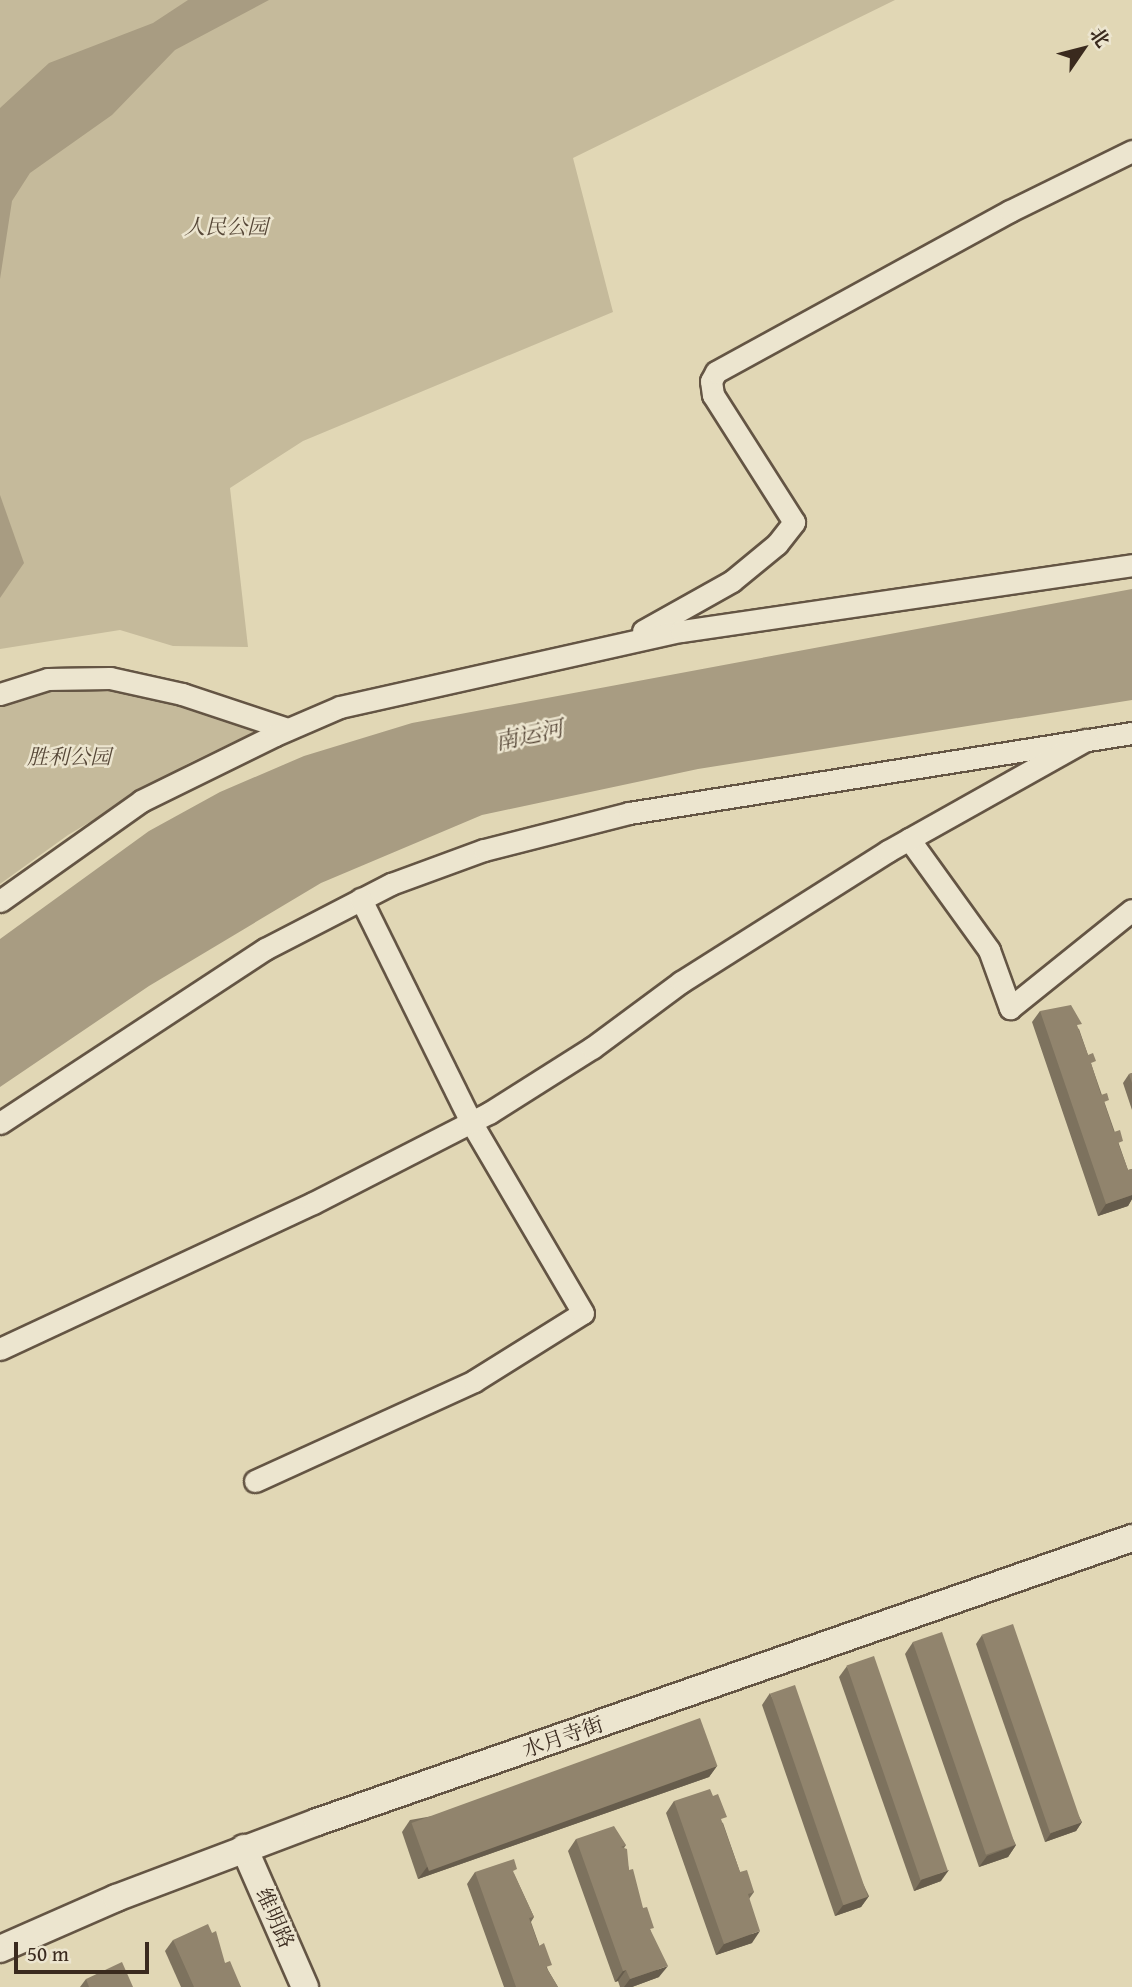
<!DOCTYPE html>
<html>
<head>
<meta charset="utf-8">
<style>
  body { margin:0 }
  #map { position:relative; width:1132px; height:1987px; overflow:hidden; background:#e1d7b5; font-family:"Gentium Book Plus","Noto Serif SC",serif }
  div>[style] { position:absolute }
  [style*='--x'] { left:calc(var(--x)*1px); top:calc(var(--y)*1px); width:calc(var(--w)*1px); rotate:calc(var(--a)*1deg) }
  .green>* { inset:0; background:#c5ba9b }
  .water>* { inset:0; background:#a89c82 }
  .roads { filter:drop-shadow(2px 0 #645544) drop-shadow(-2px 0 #645544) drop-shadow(0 2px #645544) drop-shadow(0 -2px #645544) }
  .minor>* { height:21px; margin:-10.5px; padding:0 10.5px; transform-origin:10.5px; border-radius:10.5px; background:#ece5cf }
  .tertiary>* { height:26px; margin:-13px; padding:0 13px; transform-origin:13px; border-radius:13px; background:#ece5cf }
  .wall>* { inset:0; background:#7d725e }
  .shaded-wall>* { inset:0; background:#665c4c }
  .building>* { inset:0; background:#91846d; transform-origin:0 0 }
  span { translate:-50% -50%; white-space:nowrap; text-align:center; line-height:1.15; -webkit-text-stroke:5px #ece5cf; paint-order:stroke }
  .park-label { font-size:21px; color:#564737; font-style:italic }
  .street-label { font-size:21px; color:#3a2a1e }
  .water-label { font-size:23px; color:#5b4c3c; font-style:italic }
  .north { position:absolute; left:1048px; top:14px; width:70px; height:70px; -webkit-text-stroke:5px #ece5cf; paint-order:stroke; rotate:55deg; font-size:19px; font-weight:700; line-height:28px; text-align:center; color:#3a2a1e }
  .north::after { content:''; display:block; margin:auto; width:24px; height:32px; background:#3a2a1e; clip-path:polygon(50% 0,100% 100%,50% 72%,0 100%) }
  .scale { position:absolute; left:14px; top:1942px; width:135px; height:32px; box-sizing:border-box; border:4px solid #3a2a1e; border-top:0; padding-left:9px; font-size:21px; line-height:24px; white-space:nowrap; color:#3a2a1e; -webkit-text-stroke:5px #ece5cf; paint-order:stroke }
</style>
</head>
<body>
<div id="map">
  <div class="green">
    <i style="clip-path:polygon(0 0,895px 0,573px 158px,613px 312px,303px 441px,230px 488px,248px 647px,173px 646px,120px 630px,0 649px)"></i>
    <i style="clip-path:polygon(100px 689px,165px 699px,252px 727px,252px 733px,189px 763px,68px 835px,0 884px,0 702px,57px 690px)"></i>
  </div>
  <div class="water">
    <i style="clip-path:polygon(188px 0,269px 0,175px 50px,112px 115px,30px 173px,12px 201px,0 279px,0 108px,49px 63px,153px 23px)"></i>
    <i style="clip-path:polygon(0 495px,24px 563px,0 598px)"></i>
    <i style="clip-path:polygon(1132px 589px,1132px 700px,698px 769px,482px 815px,321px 883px,149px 986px,0 1087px,0 939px,149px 831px,220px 792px,304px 756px,412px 723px)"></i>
  </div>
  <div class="roads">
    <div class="minor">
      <i style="--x:643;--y:631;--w:102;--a:-29.3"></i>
      <i style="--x:732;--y:581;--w:58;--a:-39.4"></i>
      <i style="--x:777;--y:544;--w:28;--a:-52"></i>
      <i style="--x:794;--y:522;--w:151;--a:-122.5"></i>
      <i style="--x:713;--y:395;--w:14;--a:-98"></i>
      <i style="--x:711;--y:381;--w:10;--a:-61"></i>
      <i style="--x:716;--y:372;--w:335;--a:-28.7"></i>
      <i style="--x:1010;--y:211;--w:136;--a:-26.2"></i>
      <i style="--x:0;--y:694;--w:50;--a:-17.4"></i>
      <i style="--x:48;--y:679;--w:62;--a:-0.9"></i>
      <i style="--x:110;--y:678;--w:74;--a:12.5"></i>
      <i style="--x:182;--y:694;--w:111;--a:18.4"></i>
      <i style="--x:909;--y:839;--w:137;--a:54.2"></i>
      <i style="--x:989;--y:950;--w:62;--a:70.1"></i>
      <i style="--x:1010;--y:1008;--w:156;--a:-38.8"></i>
      <i style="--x:0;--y:901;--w:173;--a:-35.3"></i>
      <i style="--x:141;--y:801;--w:149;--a:-26.2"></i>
      <i style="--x:275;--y:735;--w:71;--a:-23.3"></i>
      <i style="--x:340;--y:707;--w:349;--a:-12.6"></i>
      <i style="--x:681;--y:631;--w:456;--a:-8.3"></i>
      <i style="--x:0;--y:1123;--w:317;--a:-33.3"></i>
      <i style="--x:265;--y:949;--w:142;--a:-27.3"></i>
      <i style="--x:391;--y:884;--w:99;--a:-20.1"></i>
      <i style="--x:484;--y:850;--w:150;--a:-14.3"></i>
      <i style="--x:629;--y:813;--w:509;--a:-9.04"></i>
      <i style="--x:0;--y:1349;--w:345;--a:-25"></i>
      <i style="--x:313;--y:1203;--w:198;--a:-27.1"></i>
      <i style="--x:489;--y:1113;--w:122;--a:-32.3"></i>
      <i style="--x:592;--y:1048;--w:111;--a:-36.6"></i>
      <i style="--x:681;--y:982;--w:245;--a:-32.3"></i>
      <i style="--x:888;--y:851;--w:227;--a:-29.3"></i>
      <i style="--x:255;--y:1481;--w:241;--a:-24.5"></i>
      <i style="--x:474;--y:1381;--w:128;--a:-32"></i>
      <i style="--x:583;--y:1313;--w:221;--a:-120.4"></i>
      <i style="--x:471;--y:1122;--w:249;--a:-116.3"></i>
    </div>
    <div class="tertiary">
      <i style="--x:244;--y:1848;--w:152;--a:66.3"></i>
      <i style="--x:0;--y:1949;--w:127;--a:-23.7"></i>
      <i style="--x:116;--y:1898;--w:215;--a:-20.7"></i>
      <i style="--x:317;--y:1822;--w:863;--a:-19.21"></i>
    </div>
  </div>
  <div class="wall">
    <i style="clip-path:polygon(1040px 1011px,1079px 1029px,1128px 1170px,1132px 1169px,1132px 1199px,1128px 1206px,1098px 1216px,1032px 1022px)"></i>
    <i style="clip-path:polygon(1132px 1073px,1132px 1110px,1123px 1083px,1129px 1074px)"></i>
    <i style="clip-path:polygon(982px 1635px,1082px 1822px,1076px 1831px,1045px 1842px,976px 1644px)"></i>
    <i style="clip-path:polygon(913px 1642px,1016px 1845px,1008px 1857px,979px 1867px,905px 1654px)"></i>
    <i style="clip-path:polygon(847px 1666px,941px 1881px,914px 1891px,839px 1677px)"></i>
    <i style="clip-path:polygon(770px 1693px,869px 1896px,861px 1907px,835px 1916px,762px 1705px)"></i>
    <i style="clip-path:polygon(717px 1766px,709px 1777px,418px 1879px,402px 1832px,410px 1820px)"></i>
    <i style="clip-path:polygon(674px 1801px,723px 1823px,740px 1872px,754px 1892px,749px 1899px,752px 1943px,716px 1955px,666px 1813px)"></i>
    <i style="clip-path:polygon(576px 1839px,626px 1845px,624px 1848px,629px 1870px,651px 1932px,659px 1977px,632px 1987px,620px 1987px,618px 1981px,615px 1982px,568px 1851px)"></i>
    <i style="clip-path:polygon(475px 1872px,514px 1874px,534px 1917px,531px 1922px,548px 1970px,558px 1987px,504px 1987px,467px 1884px)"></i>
    <i style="clip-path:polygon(173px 1940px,225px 1963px,241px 1987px,181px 1987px,165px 1951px)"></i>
    <i style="clip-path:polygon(86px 1979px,133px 1987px,80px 1987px)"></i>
  </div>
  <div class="shaded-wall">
    <i style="clip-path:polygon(1132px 1195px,1132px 1199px,1128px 1206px,1098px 1216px,1106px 1204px)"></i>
    <i style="clip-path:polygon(717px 1766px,709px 1777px,418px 1879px,427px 1867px)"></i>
    <i style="clip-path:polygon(1082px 1822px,1076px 1831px,1045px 1842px,1051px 1833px)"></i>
    <i style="clip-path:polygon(1016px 1845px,1008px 1857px,979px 1867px,987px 1856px)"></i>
    <i style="clip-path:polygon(949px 1870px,941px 1881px,914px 1891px,922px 1879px)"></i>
    <i style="clip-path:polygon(869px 1896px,861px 1907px,835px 1916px,844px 1904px)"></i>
    <i style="clip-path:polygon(760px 1931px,752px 1943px,716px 1955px,724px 1944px)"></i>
    <i style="clip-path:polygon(668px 1966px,659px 1977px,632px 1987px,624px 1987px,630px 1979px)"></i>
    <i style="clip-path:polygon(626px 1970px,618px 1981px,615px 1982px,623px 1971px)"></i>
  </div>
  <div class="building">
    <i style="clip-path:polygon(1071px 1005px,1082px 1024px,1077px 1025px,1088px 1055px,1093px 1053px,1096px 1061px,1091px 1063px,1101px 1095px,1107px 1093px,1109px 1100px,1104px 1102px,1114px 1132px,1120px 1130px,1123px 1141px,1118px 1143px,1128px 1170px,1132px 1169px,1132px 1195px,1106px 1204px,1040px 1011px)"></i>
    <i style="clip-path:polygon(1132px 1073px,1132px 1083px,1129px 1074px)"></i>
    <i style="left:1013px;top:1624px;width:210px;height:33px;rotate:71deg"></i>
    <i style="left:942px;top:1632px;width:225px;height:31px;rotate:71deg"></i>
    <i style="left:874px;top:1656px;width:227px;height:29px;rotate:71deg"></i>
    <i style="left:795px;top:1685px;width:224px;height:26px;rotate:71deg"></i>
    <i style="left:700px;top:1718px;width:51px;height:307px;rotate:70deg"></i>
    <i style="clip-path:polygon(710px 1789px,713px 1796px,718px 1794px,727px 1817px,721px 1819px,740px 1872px,747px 1870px,754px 1892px,748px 1894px,760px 1931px,724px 1944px,674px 1801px)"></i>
    <i style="clip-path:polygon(614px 1826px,626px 1845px,621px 1847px,627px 1849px,629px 1870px,633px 1869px,643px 1908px,647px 1907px,654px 1928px,650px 1929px,668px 1966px,630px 1979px,626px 1970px,623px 1971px,576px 1839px)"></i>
    <i style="clip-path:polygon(514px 1859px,517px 1869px,513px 1871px,534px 1917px,529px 1918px,539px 1946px,544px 1943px,552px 1965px,546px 1967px,558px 1987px,516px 1987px,475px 1872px)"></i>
    <i style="clip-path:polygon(208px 1924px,212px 1933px,216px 1931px,225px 1963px,230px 1961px,241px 1987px,194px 1987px,173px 1940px)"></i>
    <i style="clip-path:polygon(122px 1962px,133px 1987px,89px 1987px,86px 1979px)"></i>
  </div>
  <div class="park-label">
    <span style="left:226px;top:227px">人民公园</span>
    <span style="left:69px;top:757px">胜利公园</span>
  </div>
  <div class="street-label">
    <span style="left:563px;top:1737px;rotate:-19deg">水月寺街</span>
    <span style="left:275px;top:1918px;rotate:66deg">维明路</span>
  </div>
  <div class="water-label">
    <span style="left:529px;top:735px;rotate:-12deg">南运河</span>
  </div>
  <div class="north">北</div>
  <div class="scale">50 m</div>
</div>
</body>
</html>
